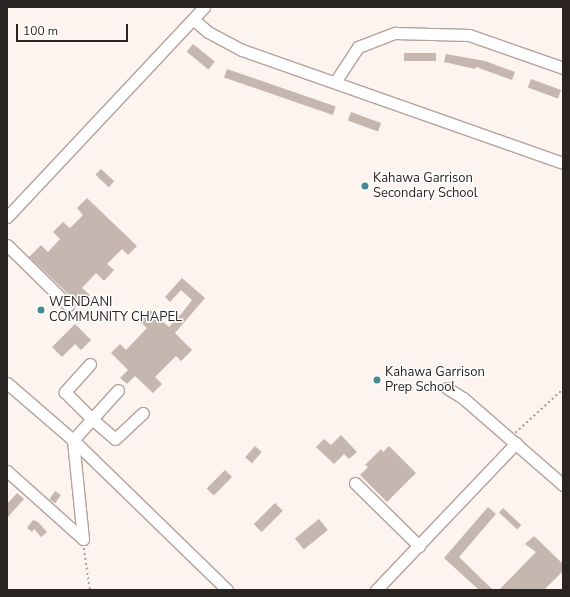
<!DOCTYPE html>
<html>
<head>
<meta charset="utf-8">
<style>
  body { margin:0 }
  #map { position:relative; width:570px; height:597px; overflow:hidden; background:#fdf3ef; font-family:"Nunito Sans",sans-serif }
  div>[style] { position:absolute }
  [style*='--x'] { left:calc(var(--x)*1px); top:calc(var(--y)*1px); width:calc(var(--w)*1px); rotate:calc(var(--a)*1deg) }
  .building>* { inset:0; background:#c6b6b0; transform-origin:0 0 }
  .path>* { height:1.5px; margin-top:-0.75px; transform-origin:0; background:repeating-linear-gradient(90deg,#a9a09d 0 2px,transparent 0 5px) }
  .roads { filter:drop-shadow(1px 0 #b3a39d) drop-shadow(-1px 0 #b3a39d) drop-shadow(0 1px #b3a39d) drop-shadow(0 -1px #b3a39d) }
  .minor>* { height:11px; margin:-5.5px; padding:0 5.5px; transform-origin:5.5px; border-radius:5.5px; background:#fff }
  .dots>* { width:11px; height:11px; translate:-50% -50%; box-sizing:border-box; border:2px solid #fff; border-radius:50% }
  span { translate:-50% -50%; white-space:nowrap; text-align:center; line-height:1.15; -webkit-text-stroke:3px #fff; paint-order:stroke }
  .poi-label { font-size:13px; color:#292321 }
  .left { translate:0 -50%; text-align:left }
  .frame { position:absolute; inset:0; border:8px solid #292321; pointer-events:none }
  .scale { position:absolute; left:16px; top:24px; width:112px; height:18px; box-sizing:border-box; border:2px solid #292321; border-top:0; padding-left:5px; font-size:12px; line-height:14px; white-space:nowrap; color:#292321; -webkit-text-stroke:3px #fff; paint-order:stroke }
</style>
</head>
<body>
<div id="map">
  <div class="building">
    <i style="left:193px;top:44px;width:28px;height:10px;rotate:39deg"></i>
    <i style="left:404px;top:53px;width:32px;height:8px"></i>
    <i style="clip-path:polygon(446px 54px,485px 61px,515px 72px,512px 80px,476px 67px,475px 69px,444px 62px)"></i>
    <i style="left:227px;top:69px;width:115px;height:9px;rotate:19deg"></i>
    <i style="left:531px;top:79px;width:32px;height:9px;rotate:20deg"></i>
    <i style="left:351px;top:112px;width:32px;height:9px;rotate:20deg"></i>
    <i style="left:101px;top:169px;width:18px;height:8px;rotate:43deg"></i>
    <i style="clip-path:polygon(87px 198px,137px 246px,128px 255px,122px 249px,107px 264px,114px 270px,104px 281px,96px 273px,82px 288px,90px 295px,80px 305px,29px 257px,41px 245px,48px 252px,60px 239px,53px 232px,63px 222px,70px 228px,83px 215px,77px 208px)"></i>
    <i style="clip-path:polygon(182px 278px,205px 298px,175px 333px,192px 350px,181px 361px,176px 356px,155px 377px,162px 384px,153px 393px,135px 376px,127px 384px,120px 378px,128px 370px,111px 353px,120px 344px,126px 350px,147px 328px,139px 321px,150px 310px,169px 327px,182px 313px,192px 300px,181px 290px,170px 302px,165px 297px)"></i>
    <i style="clip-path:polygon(75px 324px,91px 340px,81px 350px,75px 344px,62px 357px,52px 347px)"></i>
    <i style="clip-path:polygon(341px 435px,357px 452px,349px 459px,344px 454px,334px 464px,316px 447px,324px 439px,331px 445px)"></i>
    <i style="left:255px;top:446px;width:9px;height:15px;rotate:41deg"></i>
    <i style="clip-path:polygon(389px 446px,416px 473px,387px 502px,360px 475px,368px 467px,365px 465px,381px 449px,383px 452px)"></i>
    <i style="left:225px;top:470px;width:10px;height:26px;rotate:45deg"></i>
    <i style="left:55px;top:491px;width:7px;height:10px;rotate:34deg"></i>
    <i style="clip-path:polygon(17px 493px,24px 499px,7px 518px,7px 504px)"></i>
    <i style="left:275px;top:503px;width:11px;height:30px;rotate:45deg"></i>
    <i style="clip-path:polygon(488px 507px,496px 514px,459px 557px,493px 590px,479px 590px,444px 558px)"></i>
    <i style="left:503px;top:508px;width:25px;height:6px;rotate:43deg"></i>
    <i style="left:319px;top:519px;width:14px;height:31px;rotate:51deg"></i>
    <i style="clip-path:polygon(33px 520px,38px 522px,47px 532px,41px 537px,34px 529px,32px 532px,27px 528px)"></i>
    <i style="clip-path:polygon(534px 536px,563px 564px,563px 571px,544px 590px,499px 590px,536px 552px,525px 544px)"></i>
  </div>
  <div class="path">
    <i style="--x:515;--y:433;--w:65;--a:-42.5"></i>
    <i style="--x:84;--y:548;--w:42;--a:81.9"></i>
  </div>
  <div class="roads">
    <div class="minor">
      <i style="--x:193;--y:19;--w:20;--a:41"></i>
      <i style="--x:208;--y:32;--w:38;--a:28"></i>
      <i style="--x:242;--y:50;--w:340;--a:19.4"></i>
      <i style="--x:335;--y:82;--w:42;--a:-56.7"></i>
      <i style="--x:358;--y:47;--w:40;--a:-21"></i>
      <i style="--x:395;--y:33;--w:74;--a:1.5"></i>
      <i style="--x:469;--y:35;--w:100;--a:19.3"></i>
      <i style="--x:7;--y:217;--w:288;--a:-46.8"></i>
      <i style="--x:7;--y:245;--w:86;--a:44.5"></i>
      <i style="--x:90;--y:364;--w:38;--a:132"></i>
      <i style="--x:65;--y:392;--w:38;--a:45"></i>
      <i style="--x:92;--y:419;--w:30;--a:41"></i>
      <i style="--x:115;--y:439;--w:38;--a:-43"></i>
      <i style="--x:7;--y:383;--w:87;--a:40.8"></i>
      <i style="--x:73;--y:440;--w:215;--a:44.2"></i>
      <i style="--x:447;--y:388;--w:19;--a:32"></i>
      <i style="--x:463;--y:398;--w:133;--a:41"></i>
      <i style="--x:7;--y:471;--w:102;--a:41.8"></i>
      <i style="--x:355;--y:483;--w:90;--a:44.5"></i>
      <i style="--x:83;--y:539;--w:100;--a:-95.8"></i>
      <i style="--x:73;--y:440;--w:67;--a:-48"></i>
      <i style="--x:376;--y:590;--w:203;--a:-46.4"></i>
    </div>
  </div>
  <div class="dots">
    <i style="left:365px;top:186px;background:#438b8e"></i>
    <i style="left:41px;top:310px;background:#438b8e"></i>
    <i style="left:377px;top:380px;background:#438b8e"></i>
  </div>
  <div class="poi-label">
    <span class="left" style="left:373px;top:186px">Kahawa Garrison<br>Secondary School</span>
    <span class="left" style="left:49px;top:310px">WENDANI<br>COMMUNITY CHAPEL</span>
    <span class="left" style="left:385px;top:380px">Kahawa Garrison<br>Prep School</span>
  </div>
  <div class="frame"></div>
  <div class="scale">100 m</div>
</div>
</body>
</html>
